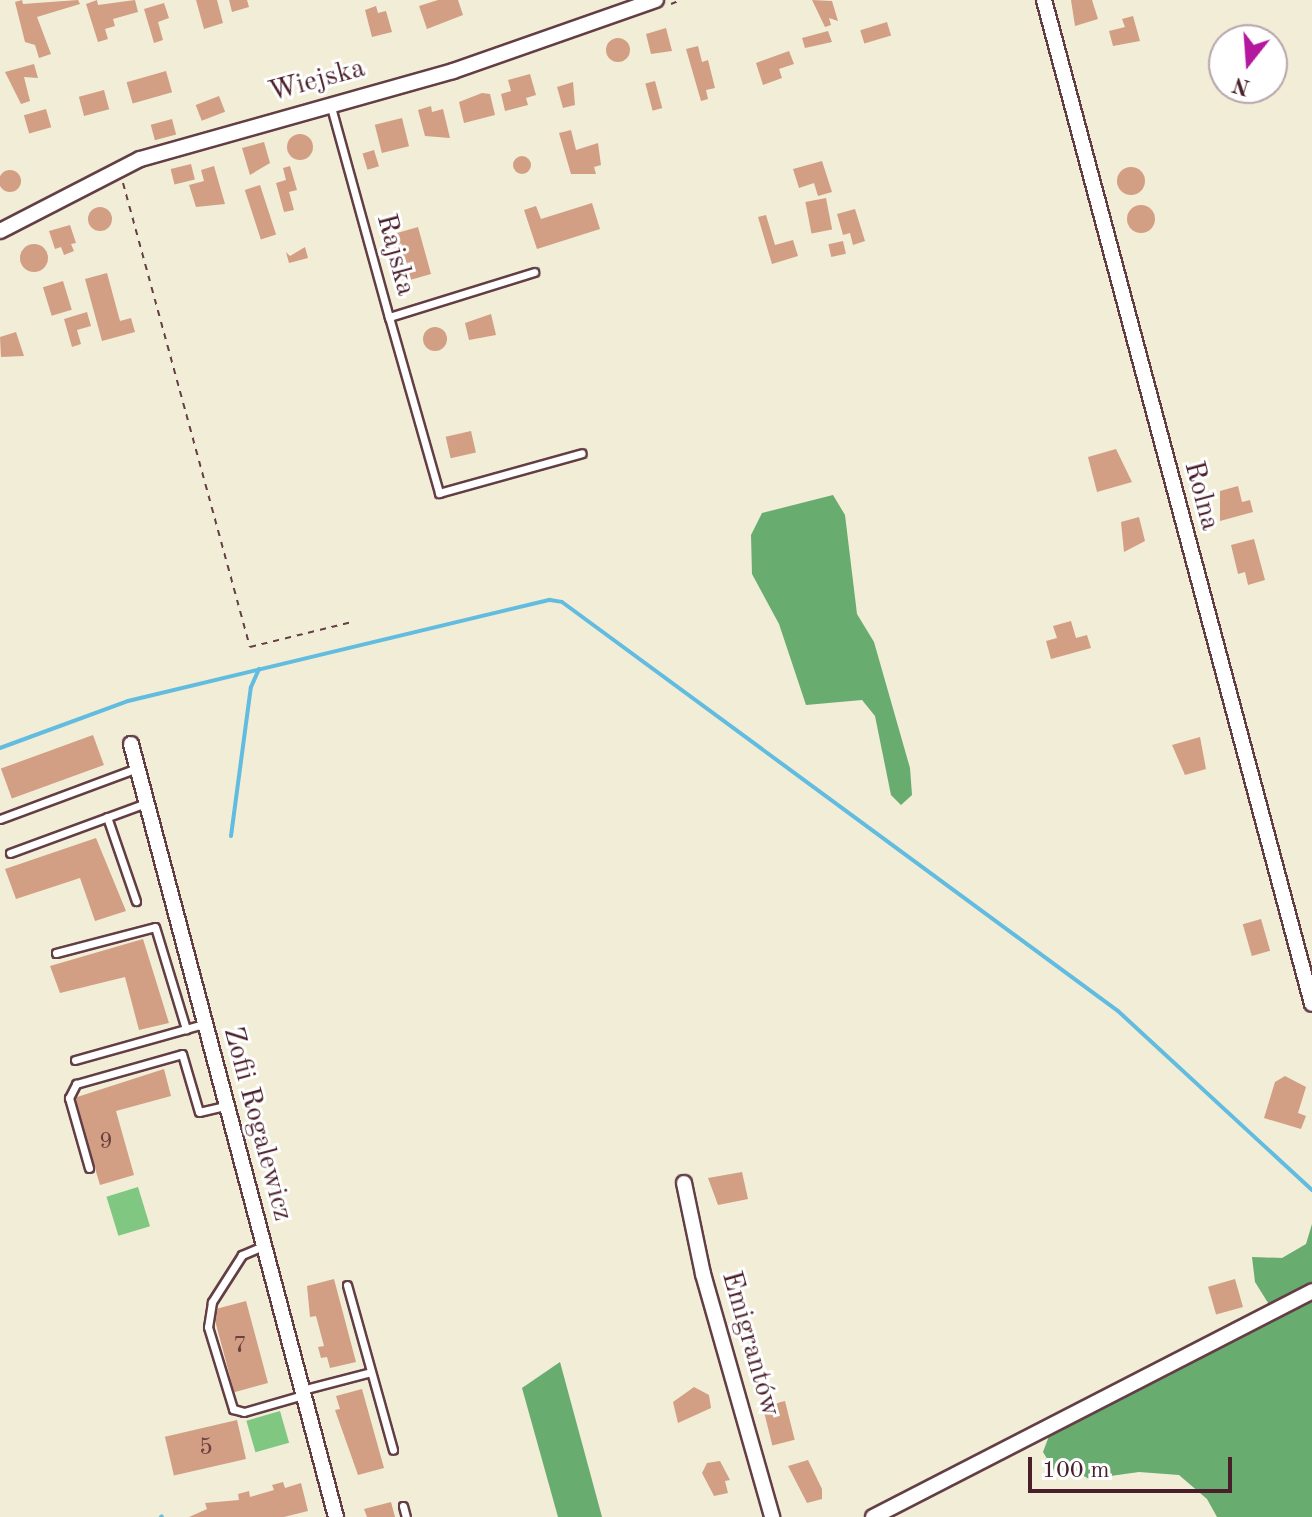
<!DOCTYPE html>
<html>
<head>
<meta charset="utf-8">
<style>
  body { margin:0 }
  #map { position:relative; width:1312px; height:1517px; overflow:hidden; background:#f1edd7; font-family:"Old Standard TT",serif }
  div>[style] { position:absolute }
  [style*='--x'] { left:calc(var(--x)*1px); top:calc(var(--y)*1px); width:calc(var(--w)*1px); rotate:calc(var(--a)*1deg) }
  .green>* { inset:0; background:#80c782; transform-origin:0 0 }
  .forest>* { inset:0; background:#68ac70 }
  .stream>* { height:4px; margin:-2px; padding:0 2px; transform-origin:2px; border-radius:2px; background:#62bce0 }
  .building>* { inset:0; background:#d29f84; transform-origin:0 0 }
  .round { border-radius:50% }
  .path>* { height:2px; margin-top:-1px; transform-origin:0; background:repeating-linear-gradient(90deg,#633e45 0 6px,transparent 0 12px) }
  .roads { filter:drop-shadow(2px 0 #633e45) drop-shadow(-2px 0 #633e45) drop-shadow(0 2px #633e45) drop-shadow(0 -2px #633e45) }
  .lane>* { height:7px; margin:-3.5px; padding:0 3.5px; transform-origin:3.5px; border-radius:3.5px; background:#fff }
  .street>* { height:14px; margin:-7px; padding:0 7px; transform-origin:7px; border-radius:7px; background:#fff }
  span { translate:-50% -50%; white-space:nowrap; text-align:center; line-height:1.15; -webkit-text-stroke:6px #fff; paint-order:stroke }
  .number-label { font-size:24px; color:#6c3f41 }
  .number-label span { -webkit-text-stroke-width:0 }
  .street-label { font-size:28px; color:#4a1f2b }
  .north { position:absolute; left:1208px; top:24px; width:80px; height:80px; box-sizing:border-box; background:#fff; border:2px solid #b7a5aa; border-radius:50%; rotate:197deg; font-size:22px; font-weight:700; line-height:32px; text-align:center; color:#4a1f2b }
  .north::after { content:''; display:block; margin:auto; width:28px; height:36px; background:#b5179e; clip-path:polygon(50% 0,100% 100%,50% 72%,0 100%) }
  .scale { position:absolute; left:1028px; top:1457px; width:204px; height:36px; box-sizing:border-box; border:4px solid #4a1f2b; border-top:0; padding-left:10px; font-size:24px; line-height:28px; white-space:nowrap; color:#4a1f2b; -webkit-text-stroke:6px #fff; paint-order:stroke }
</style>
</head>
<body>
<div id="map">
  <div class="green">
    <i style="left:138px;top:1187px;width:41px;height:33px;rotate:73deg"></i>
    <i style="left:280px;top:1411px;width:33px;height:35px;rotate:74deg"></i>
  </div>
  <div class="forest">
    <i style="clip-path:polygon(833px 495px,845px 515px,857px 614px,874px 642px,910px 768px,912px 795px,901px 805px,891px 795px,875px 716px,862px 700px,806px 705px,779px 624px,752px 574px,751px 535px,762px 513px)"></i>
    <i style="clip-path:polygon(1312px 1224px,1312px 1517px,1217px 1517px,1207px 1499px,1179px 1475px,1139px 1472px,1089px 1479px,1072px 1469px,1057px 1475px,1043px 1452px,1049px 1436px,1275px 1314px,1255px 1282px,1252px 1257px,1282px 1258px,1306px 1244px)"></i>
    <i style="clip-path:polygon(560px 1362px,602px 1517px,558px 1517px,522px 1388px)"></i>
  </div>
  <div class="stream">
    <i style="--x:0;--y:748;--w:136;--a:-20.2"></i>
    <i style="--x:128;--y:701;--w:434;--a:-13.5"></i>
    <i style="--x:550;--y:600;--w:12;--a:9"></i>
    <i style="--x:562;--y:602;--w:690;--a:36.34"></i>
    <i style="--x:1118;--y:1011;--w:264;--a:42.7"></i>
    <i style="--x:231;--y:836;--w:150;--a:-82.4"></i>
    <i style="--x:251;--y:687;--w:20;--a:-66"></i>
    <i style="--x:161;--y:1517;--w:1;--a:-45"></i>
  </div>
  <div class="building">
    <i style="clip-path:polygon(22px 0,23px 4px,78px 0,80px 4px,37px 17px,51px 54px,39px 58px,35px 45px,25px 42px,15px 2px)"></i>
    <i style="clip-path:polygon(97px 0,98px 5px,135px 0,138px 12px,113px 19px,115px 26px,105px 29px,108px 39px,98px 42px,86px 4px)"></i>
    <i style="clip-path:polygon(196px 0,217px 0,223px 23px,204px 29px)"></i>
    <i style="clip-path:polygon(229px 0,247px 0,249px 7px,232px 12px)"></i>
    <i style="clip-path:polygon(438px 0,458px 0,463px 15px,427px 29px,419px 6px)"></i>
    <i style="clip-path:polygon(812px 0,832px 1px,838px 21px,829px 18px,831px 25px,825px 27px)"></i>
    <i style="clip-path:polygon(1071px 0,1092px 0,1098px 19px,1075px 26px)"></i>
    <i style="clip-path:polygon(164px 3px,169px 18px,158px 22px,163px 40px,154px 43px,144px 9px)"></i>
    <i style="clip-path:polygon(376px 6px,378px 13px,386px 11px,392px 32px,372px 37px,365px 10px)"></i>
    <i style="clip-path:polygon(1133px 16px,1140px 41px,1113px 46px,1109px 31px,1125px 27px,1122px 19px)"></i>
    <i style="left:887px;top:22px;width:14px;height:28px;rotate:73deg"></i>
    <i style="clip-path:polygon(666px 28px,672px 51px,651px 54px,646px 34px)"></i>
    <i style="clip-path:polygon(828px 31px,832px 42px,805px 48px,802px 38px)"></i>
    <i class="round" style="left:606px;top:38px;width:24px;height:24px"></i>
    <i style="clip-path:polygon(698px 46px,702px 62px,708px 60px,715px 88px,706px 90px,708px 99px,701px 101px,686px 49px)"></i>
    <i style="clip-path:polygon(789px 51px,794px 64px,779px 69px,782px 78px,763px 85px,756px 63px)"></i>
    <i style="clip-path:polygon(34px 64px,38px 78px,24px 77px,30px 101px,21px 104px,5px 72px)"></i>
    <i style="left:166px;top:71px;width:22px;height:41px;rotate:74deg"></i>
    <i style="clip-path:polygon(530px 74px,536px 95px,526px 98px,528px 105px,505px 111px,501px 94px,511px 91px,508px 80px)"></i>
    <i style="left:655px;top:81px;width:28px;height:10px;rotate:75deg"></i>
    <i style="clip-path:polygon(573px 82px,575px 105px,563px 108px,557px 87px)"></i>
    <i style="left:104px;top:90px;width:20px;height:26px;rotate:75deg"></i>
    <i style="clip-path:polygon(482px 93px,490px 94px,495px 115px,464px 123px,459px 102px)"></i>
    <i style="left:219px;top:96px;width:17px;height:25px;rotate:69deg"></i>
    <i style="clip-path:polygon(431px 106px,432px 112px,443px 109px,450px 138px,425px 136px,418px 110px)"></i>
    <i style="left:46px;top:109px;width:19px;height:23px;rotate:74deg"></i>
    <i style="left:402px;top:118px;width:29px;height:28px;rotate:76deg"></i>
    <i style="left:172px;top:119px;width:16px;height:22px;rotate:75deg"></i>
    <i style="clip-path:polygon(571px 130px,576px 150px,598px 143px,601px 165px,594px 167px,596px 174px,571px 174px,559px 133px)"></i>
    <i class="round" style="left:287px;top:134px;width:26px;height:26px"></i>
    <i style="clip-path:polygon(264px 142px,270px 163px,250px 175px,242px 148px)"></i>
    <i style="left:374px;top:150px;width:17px;height:12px;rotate:73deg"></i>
    <i class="round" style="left:513px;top:156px;width:18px;height:18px"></i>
    <i style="clip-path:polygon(822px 161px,832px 192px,818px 196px,814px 183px,799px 188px,793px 169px)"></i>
    <i style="left:191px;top:164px;width:16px;height:21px;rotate:76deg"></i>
    <i style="clip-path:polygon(214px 166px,225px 204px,196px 207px,189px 185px,204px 181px,201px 170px)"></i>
    <i style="clip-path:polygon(290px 166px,297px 190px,289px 192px,294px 210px,284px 212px,276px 183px,286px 180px,283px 168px)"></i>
    <i class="round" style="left:1117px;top:167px;width:28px;height:28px"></i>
    <i class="round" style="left:-1px;top:170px;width:22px;height:22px"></i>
    <i style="left:260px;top:185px;width:52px;height:16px;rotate:72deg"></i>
    <i style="left:826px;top:198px;width:32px;height:21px;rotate:79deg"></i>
    <i style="clip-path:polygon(592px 203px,600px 229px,537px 249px,524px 210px,536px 206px,541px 219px)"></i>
    <i class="round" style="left:1127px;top:205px;width:28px;height:28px"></i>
    <i class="round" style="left:88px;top:207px;width:24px;height:24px"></i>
    <i style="clip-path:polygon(855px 209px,865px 241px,853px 245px,850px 233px,843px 235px,837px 214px)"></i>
    <i style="clip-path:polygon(766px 215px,775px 245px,793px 240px,798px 256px,772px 264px,758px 217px)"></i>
    <i style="clip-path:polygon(70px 225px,76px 243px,71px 244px,74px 251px,64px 255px,61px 247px,55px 249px,49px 231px)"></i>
    <i style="clip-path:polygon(418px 227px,431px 274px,410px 280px,394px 245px,400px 243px,397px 233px)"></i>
    <i style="left:843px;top:241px;width:13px;height:15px;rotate:77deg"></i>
    <i class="round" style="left:20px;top:244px;width:28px;height:28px"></i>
    <i style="clip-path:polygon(305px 247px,308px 258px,289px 263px,286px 252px,290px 256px)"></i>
    <i style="clip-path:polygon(107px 273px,120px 321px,131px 318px,135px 332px,102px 341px,85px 279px)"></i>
    <i style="left:63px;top:281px;width:30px;height:21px;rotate:73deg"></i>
    <i style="clip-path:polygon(87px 312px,91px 326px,77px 330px,81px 344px,72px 347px,64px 319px)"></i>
    <i style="clip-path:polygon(491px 314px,496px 335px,469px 340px,465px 323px)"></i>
    <i class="round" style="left:423px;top:327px;width:24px;height:24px"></i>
    <i style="clip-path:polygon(16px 332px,24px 356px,1px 357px,0 337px)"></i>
    <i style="left:471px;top:431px;width:22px;height:26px;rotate:77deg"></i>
    <i style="clip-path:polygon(1116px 449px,1132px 482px,1097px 492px,1088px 457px)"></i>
    <i style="clip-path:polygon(1238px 486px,1242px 502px,1250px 500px,1253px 512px,1220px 521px,1220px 491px)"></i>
    <i style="clip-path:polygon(1139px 517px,1145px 541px,1124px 552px,1121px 522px)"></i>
    <i style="clip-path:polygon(1254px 539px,1265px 580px,1248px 585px,1245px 572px,1238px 574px,1231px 545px)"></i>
    <i style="clip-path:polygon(1071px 621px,1076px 638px,1087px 635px,1091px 648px,1051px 659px,1046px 641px,1057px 638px,1053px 626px)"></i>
    <i style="left:93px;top:735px;width:32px;height:98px;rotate:70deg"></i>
    <i style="clip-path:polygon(1200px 737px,1206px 769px,1185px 775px,1172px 745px)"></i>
    <i style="clip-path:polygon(96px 838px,126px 911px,95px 921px,80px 878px,16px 899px,5px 869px)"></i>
    <i style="left:1261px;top:919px;width:33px;height:19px;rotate:74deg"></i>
    <i style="clip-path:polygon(143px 939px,169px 1023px,139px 1030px,125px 977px,60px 993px,50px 966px)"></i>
    <i style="clip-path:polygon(164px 1069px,171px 1096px,116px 1111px,134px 1175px,100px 1185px,74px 1098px)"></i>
    <i style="clip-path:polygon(1285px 1076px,1306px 1087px,1298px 1113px,1306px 1116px,1301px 1129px,1264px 1118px,1275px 1082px)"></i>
    <i style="clip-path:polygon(742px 1172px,748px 1199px,718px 1205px,708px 1178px)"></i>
    <i style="clip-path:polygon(334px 1279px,356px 1362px,330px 1368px,327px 1357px,321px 1358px,318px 1347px,324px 1346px,316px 1316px,310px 1317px,307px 1286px)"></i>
    <i style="left:1235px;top:1279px;width:29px;height:28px;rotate:74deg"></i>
    <i style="left:246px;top:1301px;width:85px;height:35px;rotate:75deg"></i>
    <i style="clip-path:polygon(694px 1387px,709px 1395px,711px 1408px,678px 1423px,673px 1402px)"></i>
    <i style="clip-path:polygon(362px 1389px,384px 1468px,358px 1475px,335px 1410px,340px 1409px,336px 1396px)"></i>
    <i style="left:785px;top:1401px;width:40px;height:23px;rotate:76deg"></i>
    <i style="left:237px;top:1420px;width:40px;height:74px;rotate:77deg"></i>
    <i style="clip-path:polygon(808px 1460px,822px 1489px,822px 1499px,807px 1503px,788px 1466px)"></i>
    <i style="clip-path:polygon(720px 1461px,730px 1480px,725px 1481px,728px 1493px,714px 1496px,702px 1473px,707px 1463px)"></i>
    <i style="clip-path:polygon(283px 1482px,285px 1488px,301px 1483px,308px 1511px,284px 1517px,189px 1517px,207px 1509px,205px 1503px,239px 1500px,238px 1494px,249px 1491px,250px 1497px,274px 1490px,272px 1485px)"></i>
    <i style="clip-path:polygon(391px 1502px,395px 1517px,367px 1517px,364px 1509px)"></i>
  </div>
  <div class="path">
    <i style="--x:671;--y:4;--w:11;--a:-22"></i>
    <i style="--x:123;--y:183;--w:481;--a:74.7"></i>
    <i style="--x:250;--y:647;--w:105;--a:-13.8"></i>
  </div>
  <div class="roads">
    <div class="lane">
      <i style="--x:331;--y:107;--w:218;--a:74.6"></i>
      <i style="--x:389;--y:317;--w:152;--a:-17.2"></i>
      <i style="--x:389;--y:317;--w:183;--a:74.1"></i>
      <i style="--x:439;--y:493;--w:148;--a:-15.6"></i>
      <i style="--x:107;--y:817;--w:89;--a:71"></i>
      <i style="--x:0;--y:819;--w:146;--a:-20.4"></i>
      <i style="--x:10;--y:853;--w:145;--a:-20.2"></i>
      <i style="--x:56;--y:953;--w:102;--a:-14.7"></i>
      <i style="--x:155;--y:927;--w:107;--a:73.1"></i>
      <i style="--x:75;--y:1060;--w:133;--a:-15.7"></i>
      <i style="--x:89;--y:1168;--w:73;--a:-105.9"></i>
      <i style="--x:69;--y:1098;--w:16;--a:-63"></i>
      <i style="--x:76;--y:1084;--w:110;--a:-15.8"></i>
      <i style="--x:182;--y:1054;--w:60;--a:73.7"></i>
      <i style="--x:199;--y:1112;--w:27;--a:-13"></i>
      <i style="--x:263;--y:1246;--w:23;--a:157"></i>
      <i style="--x:242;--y:1255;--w:56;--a:122.6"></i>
      <i style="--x:212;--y:1302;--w:25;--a:99"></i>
      <i style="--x:208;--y:1327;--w:86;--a:73"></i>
      <i style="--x:233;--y:1409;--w:11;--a:15"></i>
      <i style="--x:244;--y:1412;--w:61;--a:-16.1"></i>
      <i style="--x:347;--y:1285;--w:171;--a:74.4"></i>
      <i style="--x:302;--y:1390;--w:71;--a:-14.6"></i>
      <i style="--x:403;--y:1506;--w:11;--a:75"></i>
    </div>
    <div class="street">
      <i style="--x:1044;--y:0;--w:1039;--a:75.05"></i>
      <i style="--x:0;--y:231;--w:157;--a:-27.2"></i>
      <i style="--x:140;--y:159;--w:325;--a:-15.7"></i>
      <i style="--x:453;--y:71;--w:215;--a:-19.3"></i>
      <i style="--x:131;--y:744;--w:800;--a:75.15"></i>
      <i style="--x:684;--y:1183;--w:93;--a:78.2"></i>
      <i style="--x:703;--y:1274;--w:253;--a:74.1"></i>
      <i style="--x:873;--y:1517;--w:494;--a:-27.2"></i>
    </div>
  </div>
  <div class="number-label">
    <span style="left:106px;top:1143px">9</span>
    <span style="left:240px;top:1347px">7</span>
    <span style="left:206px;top:1449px">5</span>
  </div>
  <div class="street-label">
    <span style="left:317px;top:81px;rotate:-15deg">Wiejska</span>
    <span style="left:395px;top:255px;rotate:75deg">Rajska</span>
    <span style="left:1201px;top:496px;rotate:75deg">Rolna</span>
    <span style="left:257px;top:1124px;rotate:75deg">Zofii Rogalewicz</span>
    <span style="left:750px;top:1344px;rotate:74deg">Emigrantów</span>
  </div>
  <div class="north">N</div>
  <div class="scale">100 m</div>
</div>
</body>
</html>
